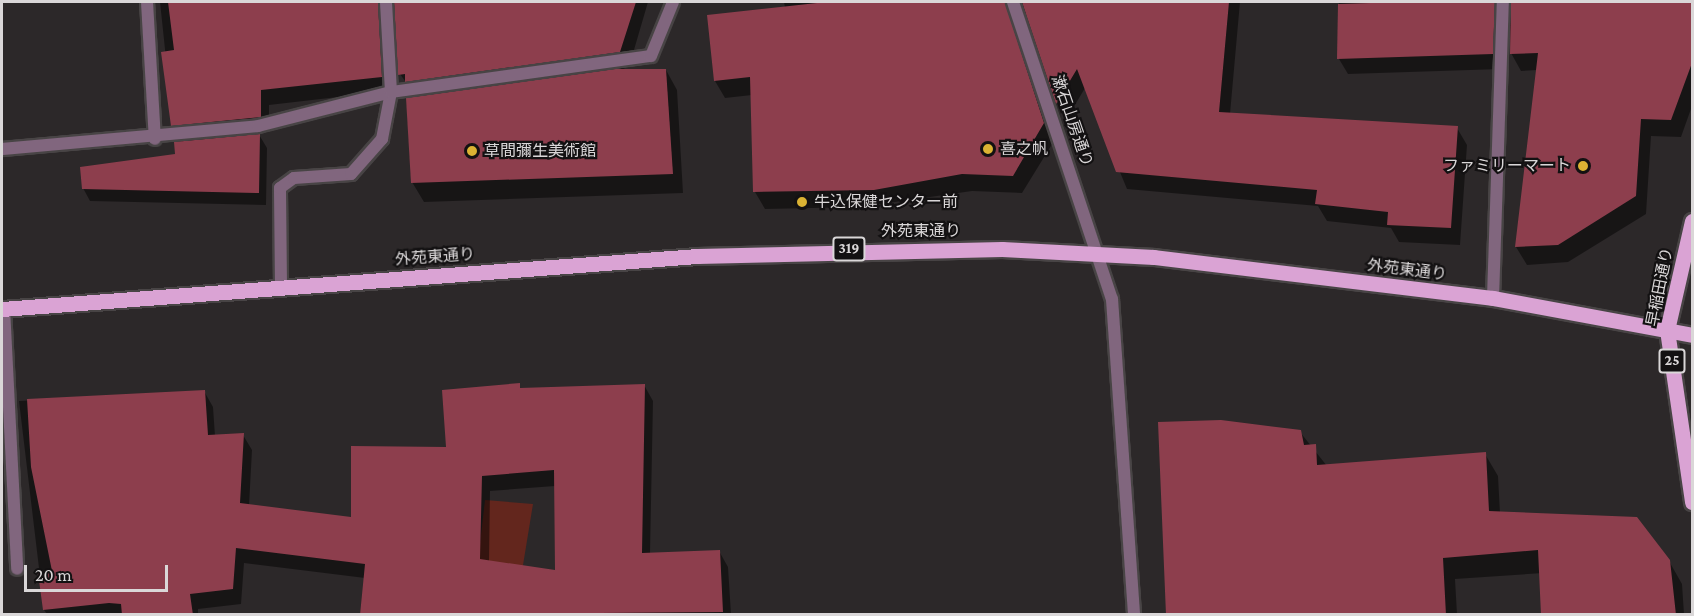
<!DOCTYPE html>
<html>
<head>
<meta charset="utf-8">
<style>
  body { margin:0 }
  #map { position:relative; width:1694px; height:616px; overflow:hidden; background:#2c2829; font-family:"Crimson Pro","Noto Sans JP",serif }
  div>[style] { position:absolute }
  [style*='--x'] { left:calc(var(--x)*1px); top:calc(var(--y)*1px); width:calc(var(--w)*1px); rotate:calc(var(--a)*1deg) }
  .green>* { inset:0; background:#63261d }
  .shadow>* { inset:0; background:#0007 }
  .building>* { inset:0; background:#8d3e4d }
  .roads { filter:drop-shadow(2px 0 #484445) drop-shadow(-2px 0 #484445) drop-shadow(0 2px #484445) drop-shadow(0 -2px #484445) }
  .lane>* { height:12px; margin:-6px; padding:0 6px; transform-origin:6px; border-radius:6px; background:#81667e }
  .street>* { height:12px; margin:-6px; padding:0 6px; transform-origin:6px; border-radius:6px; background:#81667e }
  .primary>* { height:15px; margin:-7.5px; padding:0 7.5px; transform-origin:7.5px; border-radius:7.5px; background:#daa3d4 }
  .dots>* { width:16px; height:16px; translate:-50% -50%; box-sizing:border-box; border:3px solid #131112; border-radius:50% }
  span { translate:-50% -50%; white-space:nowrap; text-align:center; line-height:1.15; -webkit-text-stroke:4.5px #131112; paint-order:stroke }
  .shield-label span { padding:2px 4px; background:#131112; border:2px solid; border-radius:4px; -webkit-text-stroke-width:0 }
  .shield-label { font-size:15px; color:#dad7d8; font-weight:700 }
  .street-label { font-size:16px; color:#dad7d8 }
  .poi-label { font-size:16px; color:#dad7d8 }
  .left { translate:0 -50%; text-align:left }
  .right { translate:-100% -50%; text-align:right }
  .frame { position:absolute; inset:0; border:3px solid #dad7d8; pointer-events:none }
  .scale { position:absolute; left:24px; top:565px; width:144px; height:27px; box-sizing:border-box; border:3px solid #dad7d8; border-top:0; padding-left:8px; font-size:18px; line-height:21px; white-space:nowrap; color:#dad7d8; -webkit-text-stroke:4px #131112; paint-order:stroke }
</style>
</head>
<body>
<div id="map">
  <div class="green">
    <i style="clip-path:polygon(485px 500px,533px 504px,515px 614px,472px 614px)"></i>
  </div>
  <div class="shadow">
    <i style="clip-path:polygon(160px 2px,648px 2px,629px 67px,615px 71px,666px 70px,677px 90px,683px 193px,424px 202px,412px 182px,417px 98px,400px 74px,394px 8px,386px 18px,390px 91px,269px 105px,269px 132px,258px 133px,267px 148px,266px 205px,90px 201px,83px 188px,177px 155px,183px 143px,173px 125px)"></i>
    <i style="clip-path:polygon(784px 2px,1240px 2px,1230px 114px,1457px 128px,1467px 145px,1460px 245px,1399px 242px,1391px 228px,1327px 221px,1318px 206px,1127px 189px,1085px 88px,1066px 120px,1027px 14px,1021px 11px,1054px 141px,1022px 193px,972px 191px,860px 207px,765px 209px,755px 192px,752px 95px,725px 98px,715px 81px,785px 8px)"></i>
    <i style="clip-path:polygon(1339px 2px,1499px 2px,1501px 69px,1348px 74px,1339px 59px)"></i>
    <i style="clip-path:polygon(1510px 2px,1692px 2px,1692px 106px,1681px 137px,1651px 136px,1646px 214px,1568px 262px,1527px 265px,1516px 247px,1537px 70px,1521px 71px,1511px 53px)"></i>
    <i style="clip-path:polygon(evenodd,644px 385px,653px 401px,650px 554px,719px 551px,728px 567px,731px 614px,361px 614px,365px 578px,244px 563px,241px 604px,198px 609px,198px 614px,47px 614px,44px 610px,19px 401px,204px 391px,213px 407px,215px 436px,243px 435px,252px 450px,249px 506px,352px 519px,447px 449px,644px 385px,555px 486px,557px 572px,489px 562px,490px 491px,555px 486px)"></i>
    <i style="clip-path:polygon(2px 414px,4px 418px,2px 448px)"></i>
    <i style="clip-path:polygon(1300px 432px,1327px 466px,1485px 454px,1498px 476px,1500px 513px,1669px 561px,1682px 584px,1684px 614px,1549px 614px,1543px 573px,1455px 579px,1457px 614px,1167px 614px)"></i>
  </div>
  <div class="building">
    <i style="clip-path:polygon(168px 2px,378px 2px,382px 77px,261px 90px,261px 117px,171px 126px,161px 52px,174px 50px)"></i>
    <i style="clip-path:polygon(394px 2px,636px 2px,620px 52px,405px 82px,405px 74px,398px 75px)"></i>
    <i style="clip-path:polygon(826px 2px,1005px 2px,1044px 123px,1013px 176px,962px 174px,874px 190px,753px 192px,750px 77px,714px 81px,707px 15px)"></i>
    <i style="clip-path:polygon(1022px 2px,1229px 2px,1219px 112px,1458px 126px,1451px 228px,1387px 225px,1388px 212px,1315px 204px,1317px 190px,1116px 172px,1077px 69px,1056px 104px)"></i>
    <i style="clip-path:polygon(1403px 2px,1495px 2px,1493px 54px,1337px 59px,1338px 4px)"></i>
    <i style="clip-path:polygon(1511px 2px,1692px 2px,1692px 63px,1671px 120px,1641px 119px,1636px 196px,1558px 245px,1515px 247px,1538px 53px,1510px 54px)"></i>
    <i style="clip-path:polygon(615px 69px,666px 69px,673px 174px,411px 183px,406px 98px)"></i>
    <i style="clip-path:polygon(260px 134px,259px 193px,82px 189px,80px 167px,175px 154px,174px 142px)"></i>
    <i style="clip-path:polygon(evenodd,520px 383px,520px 388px,645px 384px,642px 553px,720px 550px,723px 612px,360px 615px,365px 564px,236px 548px,233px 589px,190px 594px,193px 615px,122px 615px,121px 604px,109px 603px,43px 610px,38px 573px,52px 571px,31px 467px,27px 399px,205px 390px,208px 435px,244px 433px,240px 503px,351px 517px,351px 446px,446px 447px,442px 390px,520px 383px,554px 470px,555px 570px,480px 559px,482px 476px,554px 470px)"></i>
    <i style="clip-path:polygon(1221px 420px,1301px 430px,1304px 445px,1316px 444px,1317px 465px,1486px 452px,1489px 511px,1637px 517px,1670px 560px,1676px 615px,1541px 615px,1538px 550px,1443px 558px,1446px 615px,1166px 615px,1158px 422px)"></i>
  </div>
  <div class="roads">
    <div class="lane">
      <i style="--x:281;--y:286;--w:98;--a:-90.6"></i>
      <i style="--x:280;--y:188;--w:17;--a:-36"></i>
      <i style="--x:294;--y:178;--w:57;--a:-4"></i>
      <i style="--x:351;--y:174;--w:47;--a:-48.5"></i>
      <i style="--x:382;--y:139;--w:48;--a:-79.2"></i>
      <i style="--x:391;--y:92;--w:90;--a:-93.2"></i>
    </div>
    <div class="street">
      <i style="--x:147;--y:2;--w:137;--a:86.7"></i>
      <i style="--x:1013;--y:2;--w:313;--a:71.6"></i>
      <i style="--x:1112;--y:299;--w:316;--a:86"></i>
      <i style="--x:2;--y:149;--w:257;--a:-5.1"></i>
      <i style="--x:258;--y:126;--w:137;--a:-14.3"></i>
      <i style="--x:391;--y:92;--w:262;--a:-7.9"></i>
      <i style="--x:651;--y:56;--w:58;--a:-67.8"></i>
      <i style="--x:1493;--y:298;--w:296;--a:-88.1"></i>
      <i style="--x:4;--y:308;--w:261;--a:87.1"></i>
    </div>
    <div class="primary">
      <i style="--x:1692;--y:221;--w:112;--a:102.9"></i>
      <i style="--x:1667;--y:330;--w:174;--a:81.7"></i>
      <i style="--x:2;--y:309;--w:697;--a:-4.36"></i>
      <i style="--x:697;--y:256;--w:305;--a:-1.3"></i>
      <i style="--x:1002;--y:249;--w:152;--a:3"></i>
      <i style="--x:1154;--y:257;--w:341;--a:6.9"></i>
      <i style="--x:1493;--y:298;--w:202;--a:10.5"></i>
    </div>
  </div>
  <div class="dots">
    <i style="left:988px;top:149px;background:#dbb233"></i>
    <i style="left:472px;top:151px;background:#dbb233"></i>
    <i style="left:1583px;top:166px;background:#dbb233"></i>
    <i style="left:802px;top:202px;background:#dbb233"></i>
  </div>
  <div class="shield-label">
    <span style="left:849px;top:249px">319</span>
    <span style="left:1672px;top:361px">25</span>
  </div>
  <div class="street-label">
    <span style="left:1072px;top:121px;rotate:71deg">漱石山房通り</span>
    <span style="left:921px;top:231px">外苑東通り</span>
    <span style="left:435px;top:257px;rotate:-4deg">外苑東通り</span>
    <span style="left:1407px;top:270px;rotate:7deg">外苑東通り</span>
    <span style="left:1660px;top:287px;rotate:-79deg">早稲田通り</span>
  </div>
  <div class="poi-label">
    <span class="left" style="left:1000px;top:149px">喜之帆</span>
    <span class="left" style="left:484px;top:151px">草間彌生美術館</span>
    <span class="right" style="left:1571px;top:166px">ファミリーマート</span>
    <span class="left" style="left:814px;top:202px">牛込保健センター前</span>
  </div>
  <div class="frame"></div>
  <div class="scale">20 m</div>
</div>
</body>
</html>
